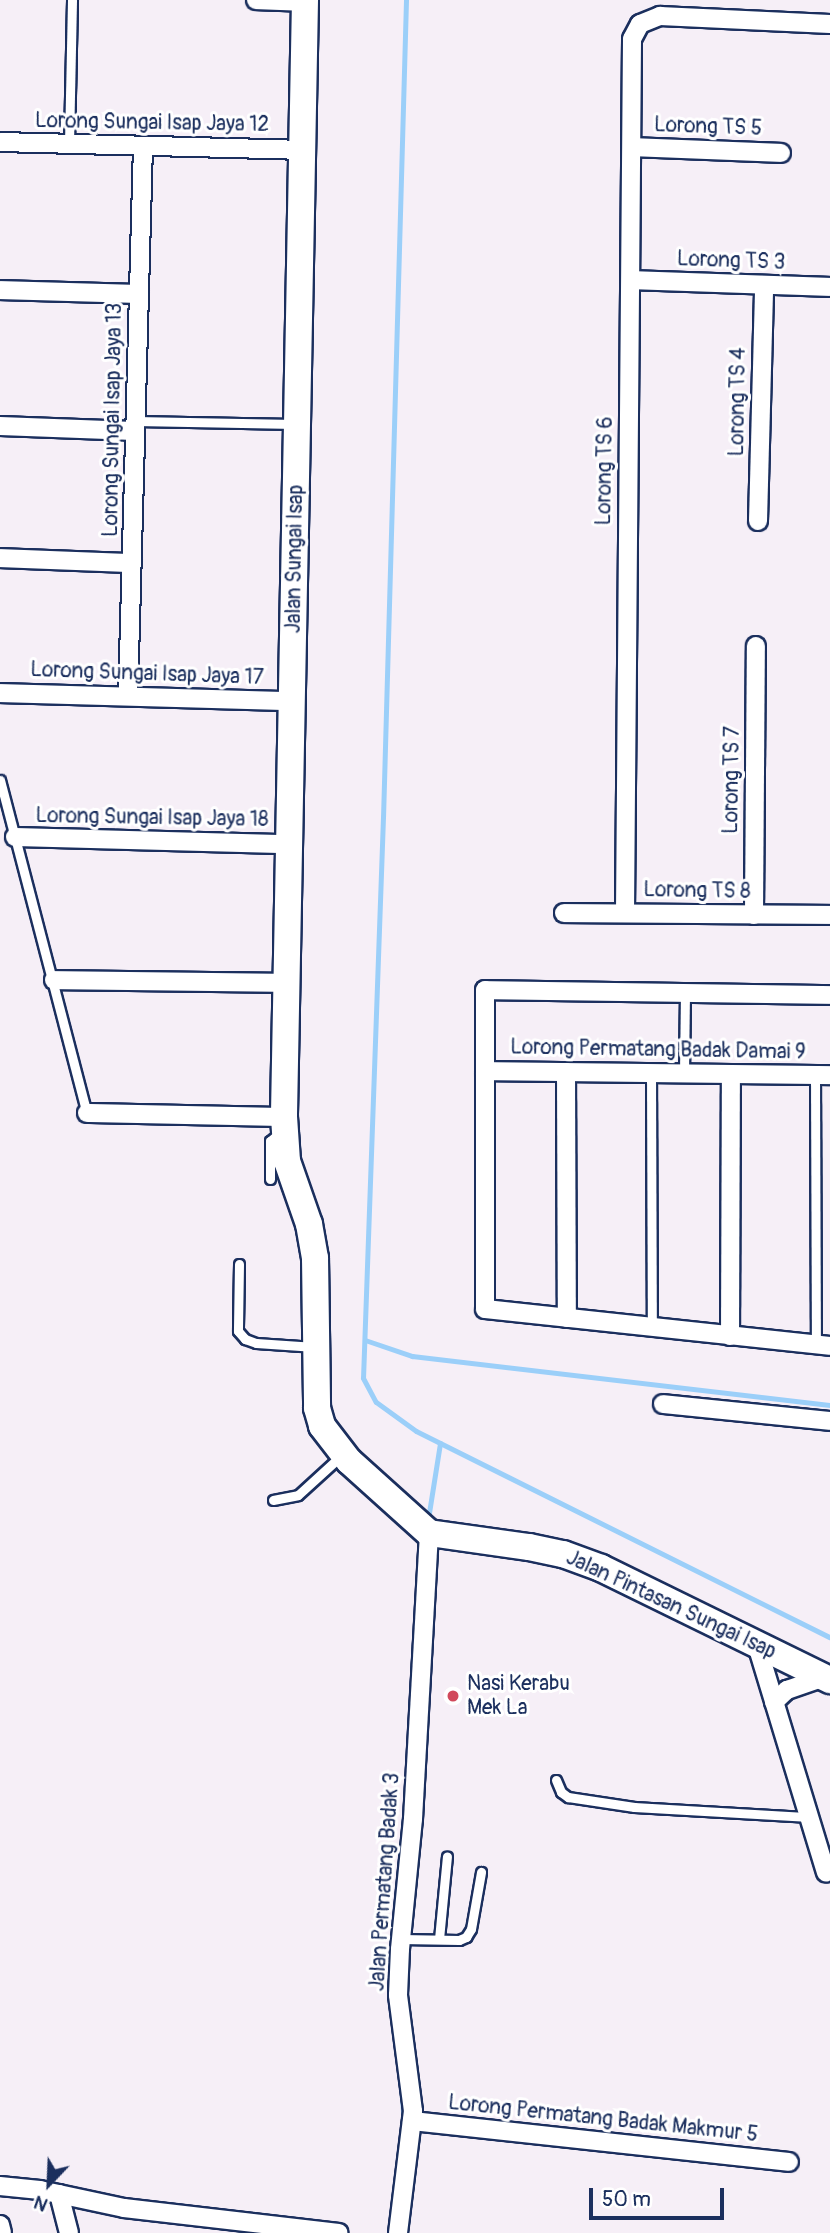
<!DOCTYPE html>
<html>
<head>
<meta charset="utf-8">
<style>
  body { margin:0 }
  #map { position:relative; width:830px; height:2233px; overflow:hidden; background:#f6eff7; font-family:Pangolin,sans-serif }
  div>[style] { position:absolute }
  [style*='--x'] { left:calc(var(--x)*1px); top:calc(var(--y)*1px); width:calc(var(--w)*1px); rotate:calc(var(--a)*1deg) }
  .stream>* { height:5px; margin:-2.5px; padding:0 2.5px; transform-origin:2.5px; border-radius:2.5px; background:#9bcff9 }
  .roads { filter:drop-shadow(2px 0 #1b2f5e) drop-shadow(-2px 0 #1b2f5e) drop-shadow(0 2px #1b2f5e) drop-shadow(0 -2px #1b2f5e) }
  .lane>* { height:9px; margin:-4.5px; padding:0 4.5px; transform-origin:4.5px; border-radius:4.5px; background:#fff }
  .street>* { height:18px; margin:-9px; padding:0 9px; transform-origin:9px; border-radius:9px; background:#fff }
  .secondary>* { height:26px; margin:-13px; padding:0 13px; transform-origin:13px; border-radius:13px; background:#fff }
  .dots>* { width:19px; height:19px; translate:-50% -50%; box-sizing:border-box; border:4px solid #fff; border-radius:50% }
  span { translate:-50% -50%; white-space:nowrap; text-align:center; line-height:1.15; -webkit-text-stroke:6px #fff; paint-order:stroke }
  .street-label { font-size:21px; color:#1b2f5e }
  .poi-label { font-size:21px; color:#1b2f5e }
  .left { translate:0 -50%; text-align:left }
  .north { position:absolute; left:14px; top:2149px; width:70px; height:70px; -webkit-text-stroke:5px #fff; paint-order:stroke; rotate:203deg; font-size:19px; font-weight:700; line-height:28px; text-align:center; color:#1b2f5e }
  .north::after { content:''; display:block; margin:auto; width:24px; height:32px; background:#1b2f5e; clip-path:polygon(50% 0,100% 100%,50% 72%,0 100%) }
  .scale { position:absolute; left:589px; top:2188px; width:135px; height:32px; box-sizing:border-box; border:4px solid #1b2f5e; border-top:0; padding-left:9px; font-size:21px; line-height:24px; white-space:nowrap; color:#1b2f5e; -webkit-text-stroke:5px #fff; paint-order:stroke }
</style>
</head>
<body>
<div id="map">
  <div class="stream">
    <i style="--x:406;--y:0;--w:817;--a:91.61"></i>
    <i style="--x:383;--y:817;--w:561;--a:92.04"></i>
    <i style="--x:363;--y:1378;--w:27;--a:62"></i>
    <i style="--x:376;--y:1402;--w:49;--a:35.9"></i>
    <i style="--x:416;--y:1431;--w:462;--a:26.5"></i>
    <i style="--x:365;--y:1340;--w:50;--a:18.8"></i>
    <i style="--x:412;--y:1356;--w:421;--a:6.7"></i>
    <i style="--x:428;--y:1519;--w:77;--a:-81"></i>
    <i style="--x:401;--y:2083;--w:39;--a:86"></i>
  </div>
  <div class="roads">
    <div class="lane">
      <i style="--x:69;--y:144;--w:144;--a:-88.8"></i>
      <i style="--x:135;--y:421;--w:160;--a:1.1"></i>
      <i style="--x:0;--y:780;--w:344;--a:75.4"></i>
      <i style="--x:651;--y:1073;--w:254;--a:89.8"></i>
      <i style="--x:684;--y:1073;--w:80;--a:-89.3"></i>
      <i style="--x:815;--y:1075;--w:269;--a:89.8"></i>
      <i style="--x:270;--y:1179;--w:38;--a:-90"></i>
      <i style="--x:270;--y:1141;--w:13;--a:-39"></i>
      <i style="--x:239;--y:1264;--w:67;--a:90.9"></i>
      <i style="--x:238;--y:1331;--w:11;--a:49"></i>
      <i style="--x:245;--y:1339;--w:12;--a:20"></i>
      <i style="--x:256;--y:1343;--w:59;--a:3.9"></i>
      <i style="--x:273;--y:1500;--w:25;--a:-11"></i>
      <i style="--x:298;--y:1495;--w:61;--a:-42.3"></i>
      <i style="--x:556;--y:1780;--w:13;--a:67"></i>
      <i style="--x:561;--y:1792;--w:9;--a:36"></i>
      <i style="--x:568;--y:1797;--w:67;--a:8.6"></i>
      <i style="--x:634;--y:1807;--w:176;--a:3.3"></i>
      <i style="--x:401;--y:1939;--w:58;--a:1"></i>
      <i style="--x:459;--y:1940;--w:8;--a:-23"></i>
      <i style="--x:466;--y:1937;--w:9;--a:-58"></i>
      <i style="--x:471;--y:1929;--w:58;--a:-80"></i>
      <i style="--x:439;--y:1939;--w:83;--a:-84.5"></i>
    </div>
    <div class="street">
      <i style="--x:256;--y:0;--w:49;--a:2.3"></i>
      <i style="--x:0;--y:142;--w:302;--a:1.5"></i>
      <i style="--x:633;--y:147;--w:148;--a:2.3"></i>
      <i style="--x:631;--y:280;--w:199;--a:2"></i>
      <i style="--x:0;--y:290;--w:139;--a:1.6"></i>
      <i style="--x:0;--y:426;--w:134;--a:2.1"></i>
      <i style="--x:758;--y:521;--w:236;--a:-88.5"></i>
      <i style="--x:0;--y:558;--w:132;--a:2.2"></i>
      <i style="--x:0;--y:693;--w:292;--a:1.6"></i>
      <i style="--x:128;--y:696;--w:550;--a:-88.44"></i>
      <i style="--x:15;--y:837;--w:274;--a:1.5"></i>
      <i style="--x:564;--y:913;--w:266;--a:0.4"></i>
      <i style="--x:625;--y:913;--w:874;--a:-89.54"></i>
      <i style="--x:632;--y:39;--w:17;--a:-62"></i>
      <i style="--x:640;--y:24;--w:22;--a:-22"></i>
      <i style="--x:660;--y:16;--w:170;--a:2.7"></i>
      <i style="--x:754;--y:915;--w:269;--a:-89.6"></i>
      <i style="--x:54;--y:980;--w:232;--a:0.7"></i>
      <i style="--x:830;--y:995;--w:345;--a:-179.2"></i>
      <i style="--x:485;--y:990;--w:319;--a:90"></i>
      <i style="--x:485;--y:1309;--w:347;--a:6.1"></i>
      <i style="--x:485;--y:1071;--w:345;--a:0.7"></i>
      <i style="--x:566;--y:1072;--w:246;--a:89.8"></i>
      <i style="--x:87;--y:1113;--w:197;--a:1.2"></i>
      <i style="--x:730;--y:1336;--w:262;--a:-89.8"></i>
      <i style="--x:663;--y:1404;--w:168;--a:5.8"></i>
      <i style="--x:756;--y:1642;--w:241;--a:73.1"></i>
      <i style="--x:774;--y:1702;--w:18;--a:-43"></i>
      <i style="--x:787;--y:1690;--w:39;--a:-19"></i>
      <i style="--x:412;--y:2121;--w:379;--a:6.2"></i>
      <i style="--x:0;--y:2186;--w:40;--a:5.7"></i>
      <i style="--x:40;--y:2190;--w:86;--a:12.1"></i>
      <i style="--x:124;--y:2208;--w:216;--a:6.6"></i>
      <i style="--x:59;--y:2194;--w:40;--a:75.6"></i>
      <i style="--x:0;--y:2225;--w:8;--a:76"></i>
      <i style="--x:398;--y:2233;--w:123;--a:-83"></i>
      <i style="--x:413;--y:2111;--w:117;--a:-97.4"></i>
      <i style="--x:398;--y:1995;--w:46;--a:-87.5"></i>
      <i style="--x:400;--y:1949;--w:131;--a:-84.3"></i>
      <i style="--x:413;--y:1819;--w:286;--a:-86.8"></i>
    </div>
    <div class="secondary">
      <i style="--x:305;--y:0;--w:1117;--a:91.08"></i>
      <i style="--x:284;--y:1117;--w:44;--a:86.1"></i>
      <i style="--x:287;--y:1161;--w:67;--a:70.8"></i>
      <i style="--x:309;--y:1224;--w:35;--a:80"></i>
      <i style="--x:315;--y:1258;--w:150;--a:89.2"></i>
      <i style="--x:317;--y:1408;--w:19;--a:74"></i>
      <i style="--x:322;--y:1426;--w:44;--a:52.4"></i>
      <i style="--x:349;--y:1461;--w:108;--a:42"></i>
      <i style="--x:429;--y:1533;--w:101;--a:8"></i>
      <i style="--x:529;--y:1547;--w:35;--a:12"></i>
      <i style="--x:563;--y:1554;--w:40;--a:20.2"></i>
      <i style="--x:601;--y:1568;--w:255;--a:26.1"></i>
    </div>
  </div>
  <div class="dots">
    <i style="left:453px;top:1696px;background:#d1495b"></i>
  </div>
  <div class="street-label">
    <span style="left:152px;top:123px;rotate:1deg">Lorong Sungai Isap Jaya 12</span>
    <span style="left:708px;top:127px;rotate:2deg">Lorong TS 5</span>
    <span style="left:731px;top:261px;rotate:2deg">Lorong TS 3</span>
    <span style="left:738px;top:402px;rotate:-89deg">Lorong TS 4</span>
    <span style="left:113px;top:420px;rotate:-89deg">Lorong Sungai Isap Jaya 13</span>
    <span style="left:605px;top:471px;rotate:-89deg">Lorong TS 6</span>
    <span style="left:295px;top:559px;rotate:-89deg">Jalan Sungai Isap</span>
    <span style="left:147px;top:674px;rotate:2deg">Lorong Sungai Isap Jaya 17</span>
    <span style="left:732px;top:780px;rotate:-89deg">Lorong TS 7</span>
    <span style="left:152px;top:818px;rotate:1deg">Lorong Sungai Isap Jaya 18</span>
    <span style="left:697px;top:891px;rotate:1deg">Lorong TS 8</span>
    <span style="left:658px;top:1050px;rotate:1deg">Lorong Permatang Badak Damai 9</span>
    <span style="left:671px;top:1605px;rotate:25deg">Jalan Pintasan Sungai Isap</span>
    <span style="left:385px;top:1882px;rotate:-86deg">Jalan Permatang Badak 3</span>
    <span style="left:603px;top:2119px;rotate:6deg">Lorong Permatang Badak Makmur 5</span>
  </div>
  <div class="poi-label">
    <span class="left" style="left:467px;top:1696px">Nasi Kerabu<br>Mek La</span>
  </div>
  <div class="north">N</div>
  <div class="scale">50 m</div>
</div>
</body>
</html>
